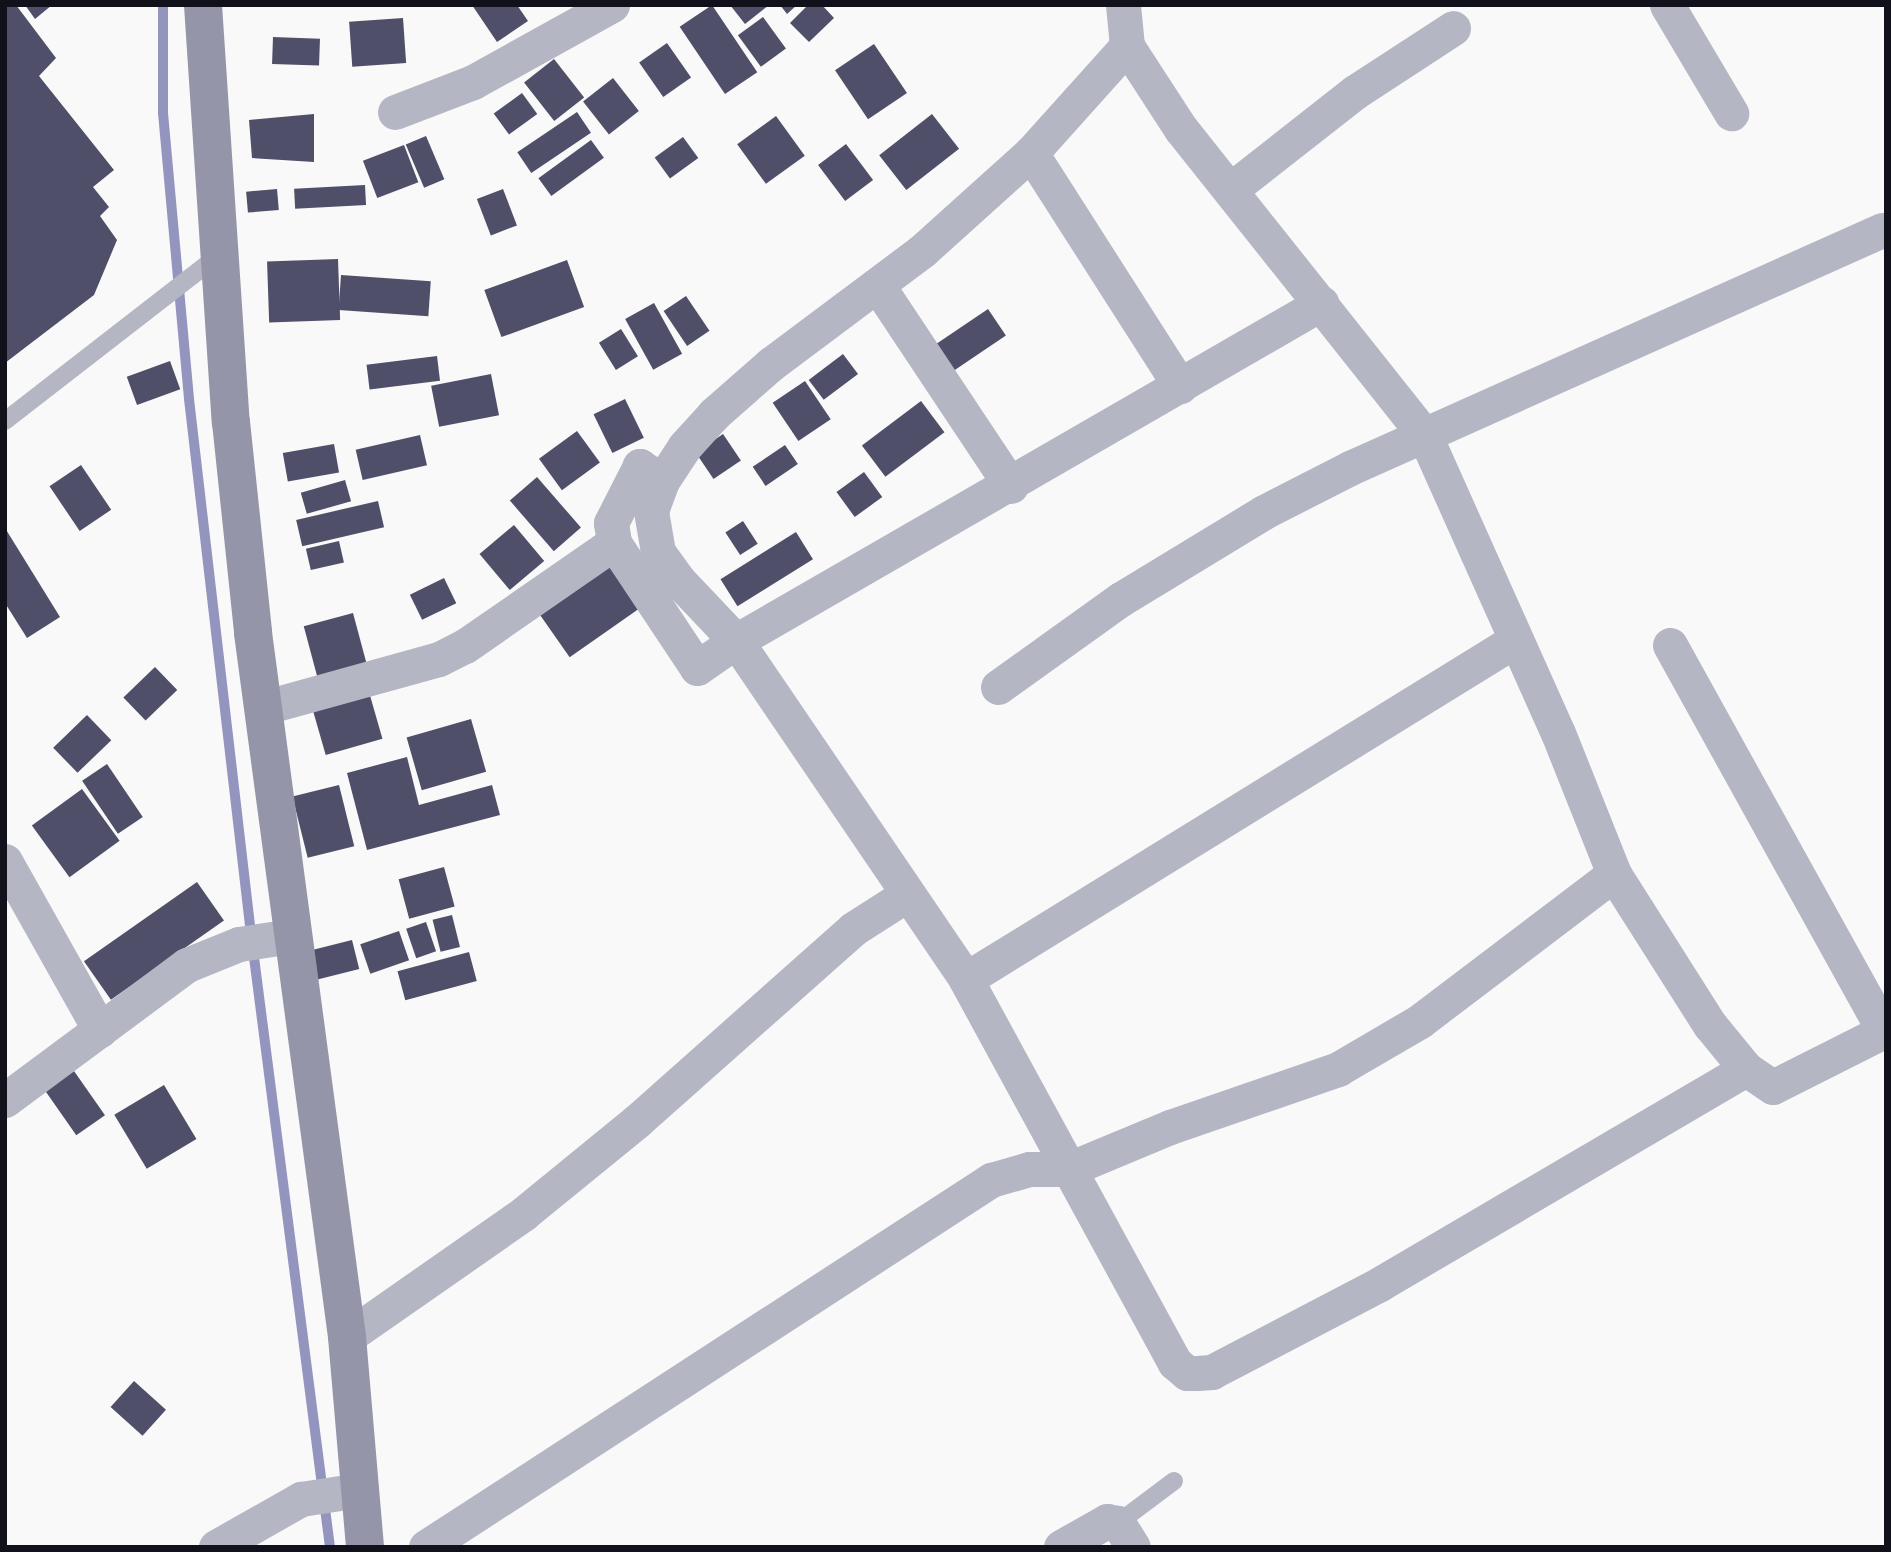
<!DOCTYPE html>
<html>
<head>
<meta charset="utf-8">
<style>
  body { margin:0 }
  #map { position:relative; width:1891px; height:1552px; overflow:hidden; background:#f9f9f9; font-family:"Fira Sans",sans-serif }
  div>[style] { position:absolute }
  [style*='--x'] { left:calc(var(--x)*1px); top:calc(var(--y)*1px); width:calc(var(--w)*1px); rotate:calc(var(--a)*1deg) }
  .stream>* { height:10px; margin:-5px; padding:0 5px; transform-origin:5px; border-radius:5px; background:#9495bf }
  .building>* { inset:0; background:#4f4f69; transform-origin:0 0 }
  .lane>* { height:18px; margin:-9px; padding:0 9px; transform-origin:9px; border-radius:9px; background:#b5b6c4 }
  .street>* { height:35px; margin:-17.5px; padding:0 17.5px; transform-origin:17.5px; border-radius:17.5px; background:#b5b6c4 }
  .secondary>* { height:38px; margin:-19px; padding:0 19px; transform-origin:19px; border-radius:19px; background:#9495a9 }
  span { translate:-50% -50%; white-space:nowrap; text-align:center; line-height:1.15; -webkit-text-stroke:7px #fff; paint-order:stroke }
  .frame { position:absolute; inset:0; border:7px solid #11111b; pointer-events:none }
</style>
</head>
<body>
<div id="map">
  <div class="stream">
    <i style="--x:163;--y:5;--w:108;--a:90"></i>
    <i style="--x:163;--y:113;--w:287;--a:84.8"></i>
    <i style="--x:189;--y:399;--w:539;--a:83.39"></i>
    <i style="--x:251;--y:934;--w:618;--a:82.66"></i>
  </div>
  <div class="building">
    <i style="clip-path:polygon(5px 5px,16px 5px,56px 58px,39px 76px,114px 170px,93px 187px,109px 207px,100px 216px,117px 240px,94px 295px,5px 363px)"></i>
    <i style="clip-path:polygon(25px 5px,52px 5px,35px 19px)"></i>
    <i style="clip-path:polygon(472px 5px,517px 5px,528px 21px,497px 42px)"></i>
    <i style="left:712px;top:5px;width:81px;height:39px;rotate:56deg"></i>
    <i style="clip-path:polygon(730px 5px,769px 5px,745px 24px)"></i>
    <i style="clip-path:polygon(780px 5px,797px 5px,787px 14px)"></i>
    <i style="clip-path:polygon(808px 5px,822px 5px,834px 18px,809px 42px,790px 23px)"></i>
    <i style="left:763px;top:17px;width:39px;height:31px;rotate:54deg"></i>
    <i style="left:403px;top:18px;width:45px;height:54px;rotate:86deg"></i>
    <i style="left:273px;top:37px;width:47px;height:27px;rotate:2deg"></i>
    <i style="left:667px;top:43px;width:42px;height:34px;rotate:55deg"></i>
    <i style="left:874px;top:44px;width:59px;height:47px;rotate:56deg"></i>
    <i style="left:554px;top:59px;width:49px;height:38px;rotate:52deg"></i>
    <i style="left:613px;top:78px;width:42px;height:38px;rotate:52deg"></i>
    <i style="left:522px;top:93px;width:26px;height:35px;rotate:54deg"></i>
    <i style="left:577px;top:112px;width:25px;height:72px;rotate:56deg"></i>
    <i style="clip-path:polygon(314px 114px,314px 162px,252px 158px,249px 120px)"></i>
    <i style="left:932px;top:114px;width:44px;height:67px;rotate:52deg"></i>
    <i style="left:776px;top:116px;width:49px;height:48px;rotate:54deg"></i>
    <i style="left:426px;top:136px;width:47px;height:22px;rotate:67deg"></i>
    <i style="left:683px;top:137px;width:26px;height:35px;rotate:54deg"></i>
    <i style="left:591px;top:140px;width:22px;height:65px;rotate:54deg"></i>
    <i style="left:846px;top:144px;width:45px;height:35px;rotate:53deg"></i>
    <i style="left:404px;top:145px;width:40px;height:44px;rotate:69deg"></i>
    <i style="left:365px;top:185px;width:20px;height:71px;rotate:87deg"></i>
    <i style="left:277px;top:189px;width:21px;height:31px;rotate:85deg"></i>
    <i style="left:503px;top:189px;width:39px;height:28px;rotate:69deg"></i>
    <i style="left:338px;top:259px;width:61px;height:71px;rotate:88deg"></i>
    <i style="left:567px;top:260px;width:50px;height:88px;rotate:70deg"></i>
    <i style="left:341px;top:275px;width:90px;height:35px;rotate:4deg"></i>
    <i style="left:686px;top:296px;width:42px;height:27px;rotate:56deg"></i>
    <i style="left:654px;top:303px;width:58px;height:33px;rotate:61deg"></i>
    <i style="left:988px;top:309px;width:32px;height:71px;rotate:56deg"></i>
    <i style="left:621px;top:329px;width:32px;height:26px;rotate:58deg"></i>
    <i style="left:843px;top:354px;width:25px;height:43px;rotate:53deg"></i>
    <i style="left:437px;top:356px;width:25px;height:71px;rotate:83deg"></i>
    <i style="left:170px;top:361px;width:30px;height:46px;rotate:70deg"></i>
    <i style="left:491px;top:374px;width:42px;height:61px;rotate:79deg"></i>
    <i style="left:805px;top:381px;width:46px;height:39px;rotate:56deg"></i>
    <i style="left:625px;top:399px;width:43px;height:35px;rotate:64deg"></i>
    <i style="left:921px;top:401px;width:39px;height:74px;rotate:53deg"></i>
    <i style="left:577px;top:431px;width:39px;height:47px;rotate:54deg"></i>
    <i style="left:723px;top:434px;width:32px;height:33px;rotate:56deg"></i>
    <i style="left:420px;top:435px;width:31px;height:66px;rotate:77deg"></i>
    <i style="left:334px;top:444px;width:29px;height:52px;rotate:80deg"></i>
    <i style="left:785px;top:445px;width:23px;height:39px;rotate:56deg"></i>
    <i style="left:81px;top:465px;width:54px;height:38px;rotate:56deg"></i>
    <i style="left:864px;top:472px;width:31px;height:34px;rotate:54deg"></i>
    <i style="left:537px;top:477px;width:67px;height:36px;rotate:49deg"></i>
    <i style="left:345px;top:480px;width:22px;height:46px;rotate:74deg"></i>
    <i style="left:378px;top:501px;width:27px;height:84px;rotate:77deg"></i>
    <i style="left:743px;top:521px;width:27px;height:21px;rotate:57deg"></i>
    <i style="left:514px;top:525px;width:47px;height:45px;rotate:50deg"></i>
    <i style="clip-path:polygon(5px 528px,60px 617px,27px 638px,5px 603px)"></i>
    <i style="left:796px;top:532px;width:32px;height:89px;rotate:58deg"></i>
    <i style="left:339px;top:541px;width:22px;height:34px;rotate:77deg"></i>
    <i style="left:611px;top:549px;width:65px;height:96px;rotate:55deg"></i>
    <i style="left:444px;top:578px;width:28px;height:38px;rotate:64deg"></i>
    <i style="left:353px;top:613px;width:56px;height:51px;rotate:75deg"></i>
    <i style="left:155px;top:667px;width:32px;height:44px;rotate:46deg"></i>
    <i style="left:367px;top:685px;width:56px;height:59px;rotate:74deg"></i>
    <i style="left:87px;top:715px;width:35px;height:47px;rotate:46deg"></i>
    <i style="left:471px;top:719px;width:55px;height:67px;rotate:74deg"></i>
    <i style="clip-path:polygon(407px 757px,419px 805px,492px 785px,500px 815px,367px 850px,347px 773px)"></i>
    <i style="left:107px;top:764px;width:64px;height:30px;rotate:56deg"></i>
    <i style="left:339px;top:785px;width:63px;height:48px;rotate:76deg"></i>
    <i style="left:82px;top:789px;width:64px;height:62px;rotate:54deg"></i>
    <i style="left:444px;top:867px;width:41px;height:47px;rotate:75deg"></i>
    <i style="left:197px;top:882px;width:47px;height:138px;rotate:55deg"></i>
    <i style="left:452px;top:915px;width:33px;height:20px;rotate:76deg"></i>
    <i style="left:426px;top:922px;width:31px;height:21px;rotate:71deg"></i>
    <i style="left:399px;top:931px;width:31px;height:41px;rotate:71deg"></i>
    <i style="left:352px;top:940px;width:30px;height:43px;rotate:76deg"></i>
    <i style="left:469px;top:952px;width:30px;height:74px;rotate:75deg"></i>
    <i style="left:74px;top:1071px;width:54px;height:35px;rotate:55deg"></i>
    <i style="left:164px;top:1085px;width:63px;height:58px;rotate:59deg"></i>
    <i style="left:134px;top:1381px;width:43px;height:35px;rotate:42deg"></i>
  </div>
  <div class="lane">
    <i style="--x:5;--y:421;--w:271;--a:-37.8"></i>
    <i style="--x:1118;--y:1523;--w:70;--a:-36.9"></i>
  </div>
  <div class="street">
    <i style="--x:1123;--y:5;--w:41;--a:84.4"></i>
    <i style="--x:1127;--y:46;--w:99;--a:57"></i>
    <i style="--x:1181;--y:129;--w:392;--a:51.5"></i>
    <i style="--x:1425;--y:436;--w:325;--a:65.9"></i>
    <i style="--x:1558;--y:733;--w:152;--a:68.3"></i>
    <i style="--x:1614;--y:874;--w:179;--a:57.6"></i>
    <i style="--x:1710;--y:1025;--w:57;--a:50.7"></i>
    <i style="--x:1746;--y:1069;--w:424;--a:149.6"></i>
    <i style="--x:1380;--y:1284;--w:190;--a:152.4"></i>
    <i style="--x:1212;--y:1372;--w:15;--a:176"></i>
    <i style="--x:1197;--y:1373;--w:10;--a:180"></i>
    <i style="--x:1187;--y:1373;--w:16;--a:-140"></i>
    <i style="--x:1175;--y:1363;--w:437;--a:-118.6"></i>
    <i style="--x:966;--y:979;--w:409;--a:-124.2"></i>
    <i style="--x:736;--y:641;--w:83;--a:-133.5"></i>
    <i style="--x:679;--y:581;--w:36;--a:-126"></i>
    <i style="--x:658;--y:552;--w:42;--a:-99.7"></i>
    <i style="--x:651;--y:511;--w:32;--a:-70"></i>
    <i style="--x:662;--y:481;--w:42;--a:-56.7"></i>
    <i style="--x:685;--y:446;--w:43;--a:-47.8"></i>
    <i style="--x:714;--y:414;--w:76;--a:-41.3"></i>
    <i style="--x:771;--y:364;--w:189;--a:-36.8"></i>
    <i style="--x:922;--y:251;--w:147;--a:-42"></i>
    <i style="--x:1031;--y:153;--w:144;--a:-48.1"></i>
    <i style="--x:1667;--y:5;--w:126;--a:59.3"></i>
    <i style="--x:395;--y:112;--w:84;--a:-21"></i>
    <i style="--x:473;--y:82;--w:159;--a:-29"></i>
    <i style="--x:1031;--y:153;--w:277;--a:57.4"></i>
    <i style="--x:1230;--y:190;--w:159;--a:-38.1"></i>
    <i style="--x:1355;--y:92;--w:117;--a:-33.1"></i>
    <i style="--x:878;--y:286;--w:240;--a:56.4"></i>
    <i style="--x:662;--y:481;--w:27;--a:-146"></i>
    <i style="--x:640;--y:466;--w:64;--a:117"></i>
    <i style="--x:611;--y:523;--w:20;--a:81"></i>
    <i style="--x:614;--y:543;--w:150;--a:56.4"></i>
    <i style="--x:697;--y:668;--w:47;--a:-34.7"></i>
    <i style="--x:736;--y:641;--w:676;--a:-29.98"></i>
    <i style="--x:1670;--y:645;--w:424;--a:61"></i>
    <i style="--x:1876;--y:1016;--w:12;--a:31"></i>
    <i style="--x:998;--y:687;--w:151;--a:-35.6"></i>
    <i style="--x:1121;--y:599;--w:167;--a:-31.3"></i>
    <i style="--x:1264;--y:512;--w:97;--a:-27.1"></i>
    <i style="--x:1350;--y:468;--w:583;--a:-24.1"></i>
    <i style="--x:262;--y:708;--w:184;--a:-15.5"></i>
    <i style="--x:439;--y:659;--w:29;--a:-27"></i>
    <i style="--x:465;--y:646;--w:181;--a:-34.7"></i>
    <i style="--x:5;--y:861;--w:194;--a:60.7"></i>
    <i style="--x:966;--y:979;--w:644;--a:-31.67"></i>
    <i style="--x:1746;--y:1069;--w:32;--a:34"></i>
    <i style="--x:1773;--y:1087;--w:127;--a:-26.8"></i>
    <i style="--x:5;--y:1100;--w:227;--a:-36.6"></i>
    <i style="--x:187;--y:965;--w:56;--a:-22"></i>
    <i style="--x:239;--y:944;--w:53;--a:-8.7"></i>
    <i style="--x:347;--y:1337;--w:215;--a:-34.9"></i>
    <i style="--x:523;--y:1214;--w:147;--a:-39.2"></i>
    <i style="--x:637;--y:1121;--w:289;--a:-41.6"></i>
    <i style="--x:853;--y:929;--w:65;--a:-32.5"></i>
    <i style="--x:216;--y:1547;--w:98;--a:-29.5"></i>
    <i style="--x:301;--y:1499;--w:59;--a:-8.8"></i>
    <i style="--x:426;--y:1547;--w:674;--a:-33.01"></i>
    <i style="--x:991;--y:1180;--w:40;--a:-16"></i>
    <i style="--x:1029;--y:1169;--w:40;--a:0"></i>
    <i style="--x:1069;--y:1169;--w:109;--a:-22.6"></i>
    <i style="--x:1170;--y:1127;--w:178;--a:-19"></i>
    <i style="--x:1338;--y:1069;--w:95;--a:-30.3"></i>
    <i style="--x:1420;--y:1021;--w:243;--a:-37.2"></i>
    <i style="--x:1061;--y:1547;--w:53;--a:-29.5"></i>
    <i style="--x:1107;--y:1521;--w:11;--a:10"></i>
    <i style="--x:1118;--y:1523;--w:28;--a:58"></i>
  </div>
  <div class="secondary">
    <i style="--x:203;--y:5;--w:418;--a:86.2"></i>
    <i style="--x:231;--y:422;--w:212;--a:84"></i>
    <i style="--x:253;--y:633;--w:710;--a:82.39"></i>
    <i style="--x:347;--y:1337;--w:211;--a:85.1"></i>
  </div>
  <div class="frame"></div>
</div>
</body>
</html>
